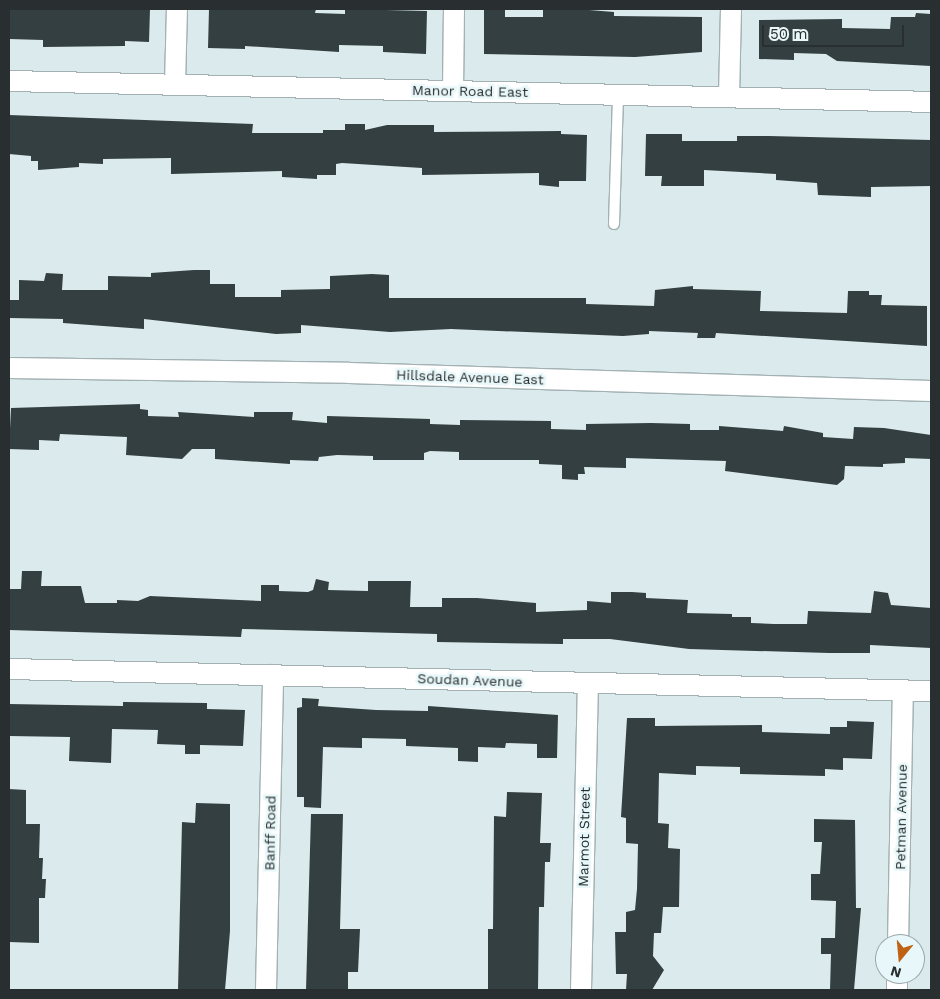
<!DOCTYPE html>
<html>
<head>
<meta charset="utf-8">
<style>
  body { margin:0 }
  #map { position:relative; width:940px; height:999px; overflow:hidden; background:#dbeaec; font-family:"Work Sans",sans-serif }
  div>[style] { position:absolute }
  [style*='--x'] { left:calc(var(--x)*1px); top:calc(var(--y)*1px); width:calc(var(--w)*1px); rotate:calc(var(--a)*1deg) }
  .building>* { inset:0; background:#343f41 }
  .roads { filter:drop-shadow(1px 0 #a3b1b3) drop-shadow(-1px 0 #a3b1b3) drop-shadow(0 1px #a3b1b3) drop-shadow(0 -1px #a3b1b3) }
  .lane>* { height:10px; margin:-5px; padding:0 5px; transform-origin:5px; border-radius:5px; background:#fff }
  .street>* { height:20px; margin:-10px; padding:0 10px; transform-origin:10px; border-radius:10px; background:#fff }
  span { translate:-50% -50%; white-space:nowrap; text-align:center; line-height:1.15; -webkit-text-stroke:5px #e8f7f9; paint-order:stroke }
  .street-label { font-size:14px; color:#292f30 }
  .frame { position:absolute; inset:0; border:10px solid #292f30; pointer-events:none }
  .north { position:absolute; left:875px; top:934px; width:50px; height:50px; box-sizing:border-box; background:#e8f7f9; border:1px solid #9ca7a9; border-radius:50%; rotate:197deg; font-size:14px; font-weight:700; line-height:20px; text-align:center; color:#292f30 }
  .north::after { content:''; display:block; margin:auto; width:18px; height:22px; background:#bf6213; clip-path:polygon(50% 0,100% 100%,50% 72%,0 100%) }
  .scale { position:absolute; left:762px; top:25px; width:142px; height:22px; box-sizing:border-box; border:2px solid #292f30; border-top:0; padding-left:6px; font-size:15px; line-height:18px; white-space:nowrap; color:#292f30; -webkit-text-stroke:4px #e8f7f9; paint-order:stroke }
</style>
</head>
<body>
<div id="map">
  <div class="building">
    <i style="clip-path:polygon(9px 9px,150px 9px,149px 42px,125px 41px,125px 46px,43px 47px,43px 40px,9px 39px)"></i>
    <i style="clip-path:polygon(209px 9px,316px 9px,315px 13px,345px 14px,345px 9px,427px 11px,426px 54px,383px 52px,383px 46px,339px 45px,339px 52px,245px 46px,245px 49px,208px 48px)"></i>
    <i style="clip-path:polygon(484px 9px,505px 9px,505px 17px,543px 17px,543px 10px,589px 10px,614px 12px,614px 16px,702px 17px,702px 52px,635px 57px,484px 54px)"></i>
    <i style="clip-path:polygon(916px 13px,931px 14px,931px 66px,837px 61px,826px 54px,794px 53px,794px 60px,759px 59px,759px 20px,842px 19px,842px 28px,890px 29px,891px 17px,915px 17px)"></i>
    <i style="clip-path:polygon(9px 115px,253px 124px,252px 133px,323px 133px,323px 130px,345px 130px,345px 124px,365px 124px,365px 130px,387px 125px,434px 125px,434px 132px,561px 131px,561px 134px,587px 135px,586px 181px,559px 181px,559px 187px,539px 185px,539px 173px,422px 175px,422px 168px,342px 163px,336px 164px,336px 175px,317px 175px,317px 179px,282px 177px,282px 171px,171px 174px,171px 158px,103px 159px,103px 164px,79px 163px,79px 167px,38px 170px,38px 161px,31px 161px,31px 156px,9px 154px)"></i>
    <i style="clip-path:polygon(646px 134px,682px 134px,682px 141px,737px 141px,737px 136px,769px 136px,931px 140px,931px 186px,871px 187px,871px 197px,818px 195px,817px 183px,776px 180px,776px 174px,704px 170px,704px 186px,661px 186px,662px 176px,645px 176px)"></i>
    <i style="clip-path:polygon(194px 270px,210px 270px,210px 284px,235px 284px,235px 297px,281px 297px,281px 290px,330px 289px,330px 276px,372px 274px,389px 275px,389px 298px,586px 298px,586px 304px,654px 306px,655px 290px,693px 286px,693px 289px,761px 291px,760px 311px,847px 313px,848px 291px,869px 291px,869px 295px,882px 295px,881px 305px,927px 306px,927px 346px,716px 333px,715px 338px,697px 338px,698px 333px,649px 331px,649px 334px,623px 336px,451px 329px,390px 332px,301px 325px,301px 333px,276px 334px,144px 319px,144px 329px,63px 323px,63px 319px,9px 318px,9px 300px,19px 300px,19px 280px,44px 281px,46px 273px,63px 274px,62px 290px,108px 290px,108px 276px,151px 277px,151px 273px)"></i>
    <i style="clip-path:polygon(140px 404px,140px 409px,148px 410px,148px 416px,179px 417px,178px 412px,254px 417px,254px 412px,293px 412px,292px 420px,327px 423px,327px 416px,430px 419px,430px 424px,460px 425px,460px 420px,551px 421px,551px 429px,586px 430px,586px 424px,651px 423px,690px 424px,690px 430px,719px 430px,719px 426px,783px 431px,784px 426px,823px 433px,823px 437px,853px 439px,854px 427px,884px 428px,931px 435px,931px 459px,905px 458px,905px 463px,883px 464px,883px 467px,845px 466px,844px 479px,837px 485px,725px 471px,726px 461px,626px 458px,626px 468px,584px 467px,585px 474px,578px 474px,578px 480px,562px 479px,562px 465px,539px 464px,539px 460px,459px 460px,459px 452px,430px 451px,424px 453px,424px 460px,373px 460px,373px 456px,337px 455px,319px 457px,318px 461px,290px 460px,290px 464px,215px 459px,215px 449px,192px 449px,182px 459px,126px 455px,127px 437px,60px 434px,59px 441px,39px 440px,39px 450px,9px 449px,11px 408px)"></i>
    <i style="clip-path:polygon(22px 571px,42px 571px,41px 586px,81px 586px,85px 603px,117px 603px,117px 600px,138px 601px,150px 596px,261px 601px,261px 585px,279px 585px,279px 591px,308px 592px,313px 590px,316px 579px,329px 582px,328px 590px,368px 591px,368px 581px,411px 581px,410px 607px,442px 607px,442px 598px,477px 598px,536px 603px,536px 612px,587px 610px,587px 601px,611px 603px,611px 592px,632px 592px,646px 593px,646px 598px,688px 600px,687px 613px,732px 614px,732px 617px,751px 617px,751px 623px,774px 624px,807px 624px,808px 611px,871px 613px,874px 591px,888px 593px,891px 605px,931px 608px,931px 648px,870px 645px,870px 653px,829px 653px,689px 649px,610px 639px,563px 639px,563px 644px,437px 642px,437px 634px,242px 629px,241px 637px,9px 630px,9px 589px,21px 589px)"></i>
    <i style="clip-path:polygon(302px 698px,319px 699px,318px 706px,376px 710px,428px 711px,428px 706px,558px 715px,557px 758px,537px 758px,537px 744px,506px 743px,505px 748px,478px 747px,478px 762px,458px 761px,458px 748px,406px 746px,406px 739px,362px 738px,362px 748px,323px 747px,321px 808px,304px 807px,304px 797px,297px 797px,297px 708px,302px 707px)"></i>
    <i style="clip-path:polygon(123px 702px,207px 703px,207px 709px,245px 710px,243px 746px,200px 745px,200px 754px,185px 754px,185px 745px,157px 744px,158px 730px,112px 729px,111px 763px,69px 761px,70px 737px,9px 736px,9px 704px,123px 706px)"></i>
    <i style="clip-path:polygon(627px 718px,655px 718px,655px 726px,762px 725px,762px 732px,830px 734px,830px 727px,847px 727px,847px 721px,874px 722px,872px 759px,843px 758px,843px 770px,825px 769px,825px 776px,740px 774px,740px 767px,696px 766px,696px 775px,659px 773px,658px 823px,669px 824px,668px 848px,680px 849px,679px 907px,663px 907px,661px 933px,654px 933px,653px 956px,664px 970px,652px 990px,626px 990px,627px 974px,616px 974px,615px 932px,626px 932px,626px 912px,635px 910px,637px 889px,638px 844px,626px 843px,626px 818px,621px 817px)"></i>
    <i style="clip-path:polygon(9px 789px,26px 790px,26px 824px,40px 824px,39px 858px,43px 858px,42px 879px,46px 879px,45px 898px,39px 898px,39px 943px,9px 942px)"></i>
    <i style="clip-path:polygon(507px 792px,542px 793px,540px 843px,551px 843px,550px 862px,545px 862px,544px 907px,539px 907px,538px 990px,488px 990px,488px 929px,493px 929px,494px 816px,506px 817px)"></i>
    <i style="clip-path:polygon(196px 803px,230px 804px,230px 931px,225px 990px,178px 990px,182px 822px,195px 823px)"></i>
    <i style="clip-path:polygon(311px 814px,343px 814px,340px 929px,360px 929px,358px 972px,348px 972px,348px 990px,306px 990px)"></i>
    <i style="clip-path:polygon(814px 819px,855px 820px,856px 908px,861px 908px,854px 990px,830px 990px,831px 954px,821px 954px,821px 938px,835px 938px,836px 901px,811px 900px,811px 874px,820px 874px,822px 842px,814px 842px)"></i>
  </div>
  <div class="roads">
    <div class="lane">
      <i style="--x:614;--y:224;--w:130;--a:-88.2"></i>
    </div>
    <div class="street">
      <i style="--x:9;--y:81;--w:922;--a:1.3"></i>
      <i style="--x:175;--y:84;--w:75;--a:-88.5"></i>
      <i style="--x:453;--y:90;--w:81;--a:-89.3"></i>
      <i style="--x:729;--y:97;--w:88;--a:-88.7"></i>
      <i style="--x:9;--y:368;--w:340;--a:0.8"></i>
      <i style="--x:349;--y:373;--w:582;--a:1.77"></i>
      <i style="--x:9;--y:669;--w:922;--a:1.37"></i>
      <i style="--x:898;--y:944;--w:254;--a:-88.9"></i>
      <i style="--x:266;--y:990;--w:315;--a:-88.7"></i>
      <i style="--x:581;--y:990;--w:306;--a:-88.7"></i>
      <i style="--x:897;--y:990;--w:16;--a:-90"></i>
    </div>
  </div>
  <div class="street-label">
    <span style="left:470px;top:91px;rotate:1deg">Manor Road East</span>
    <span style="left:470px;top:377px;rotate:2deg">Hillsdale Avenue East</span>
    <span style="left:470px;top:680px;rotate:2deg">Soudan Avenue</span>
    <span style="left:901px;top:817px;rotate:-89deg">Petman Avenue</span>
    <span style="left:270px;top:833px;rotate:-89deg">Banff Road</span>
    <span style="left:584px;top:837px;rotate:-89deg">Marmot Street</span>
  </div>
  <div class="frame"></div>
  <div class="north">N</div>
  <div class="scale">50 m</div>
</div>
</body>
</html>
